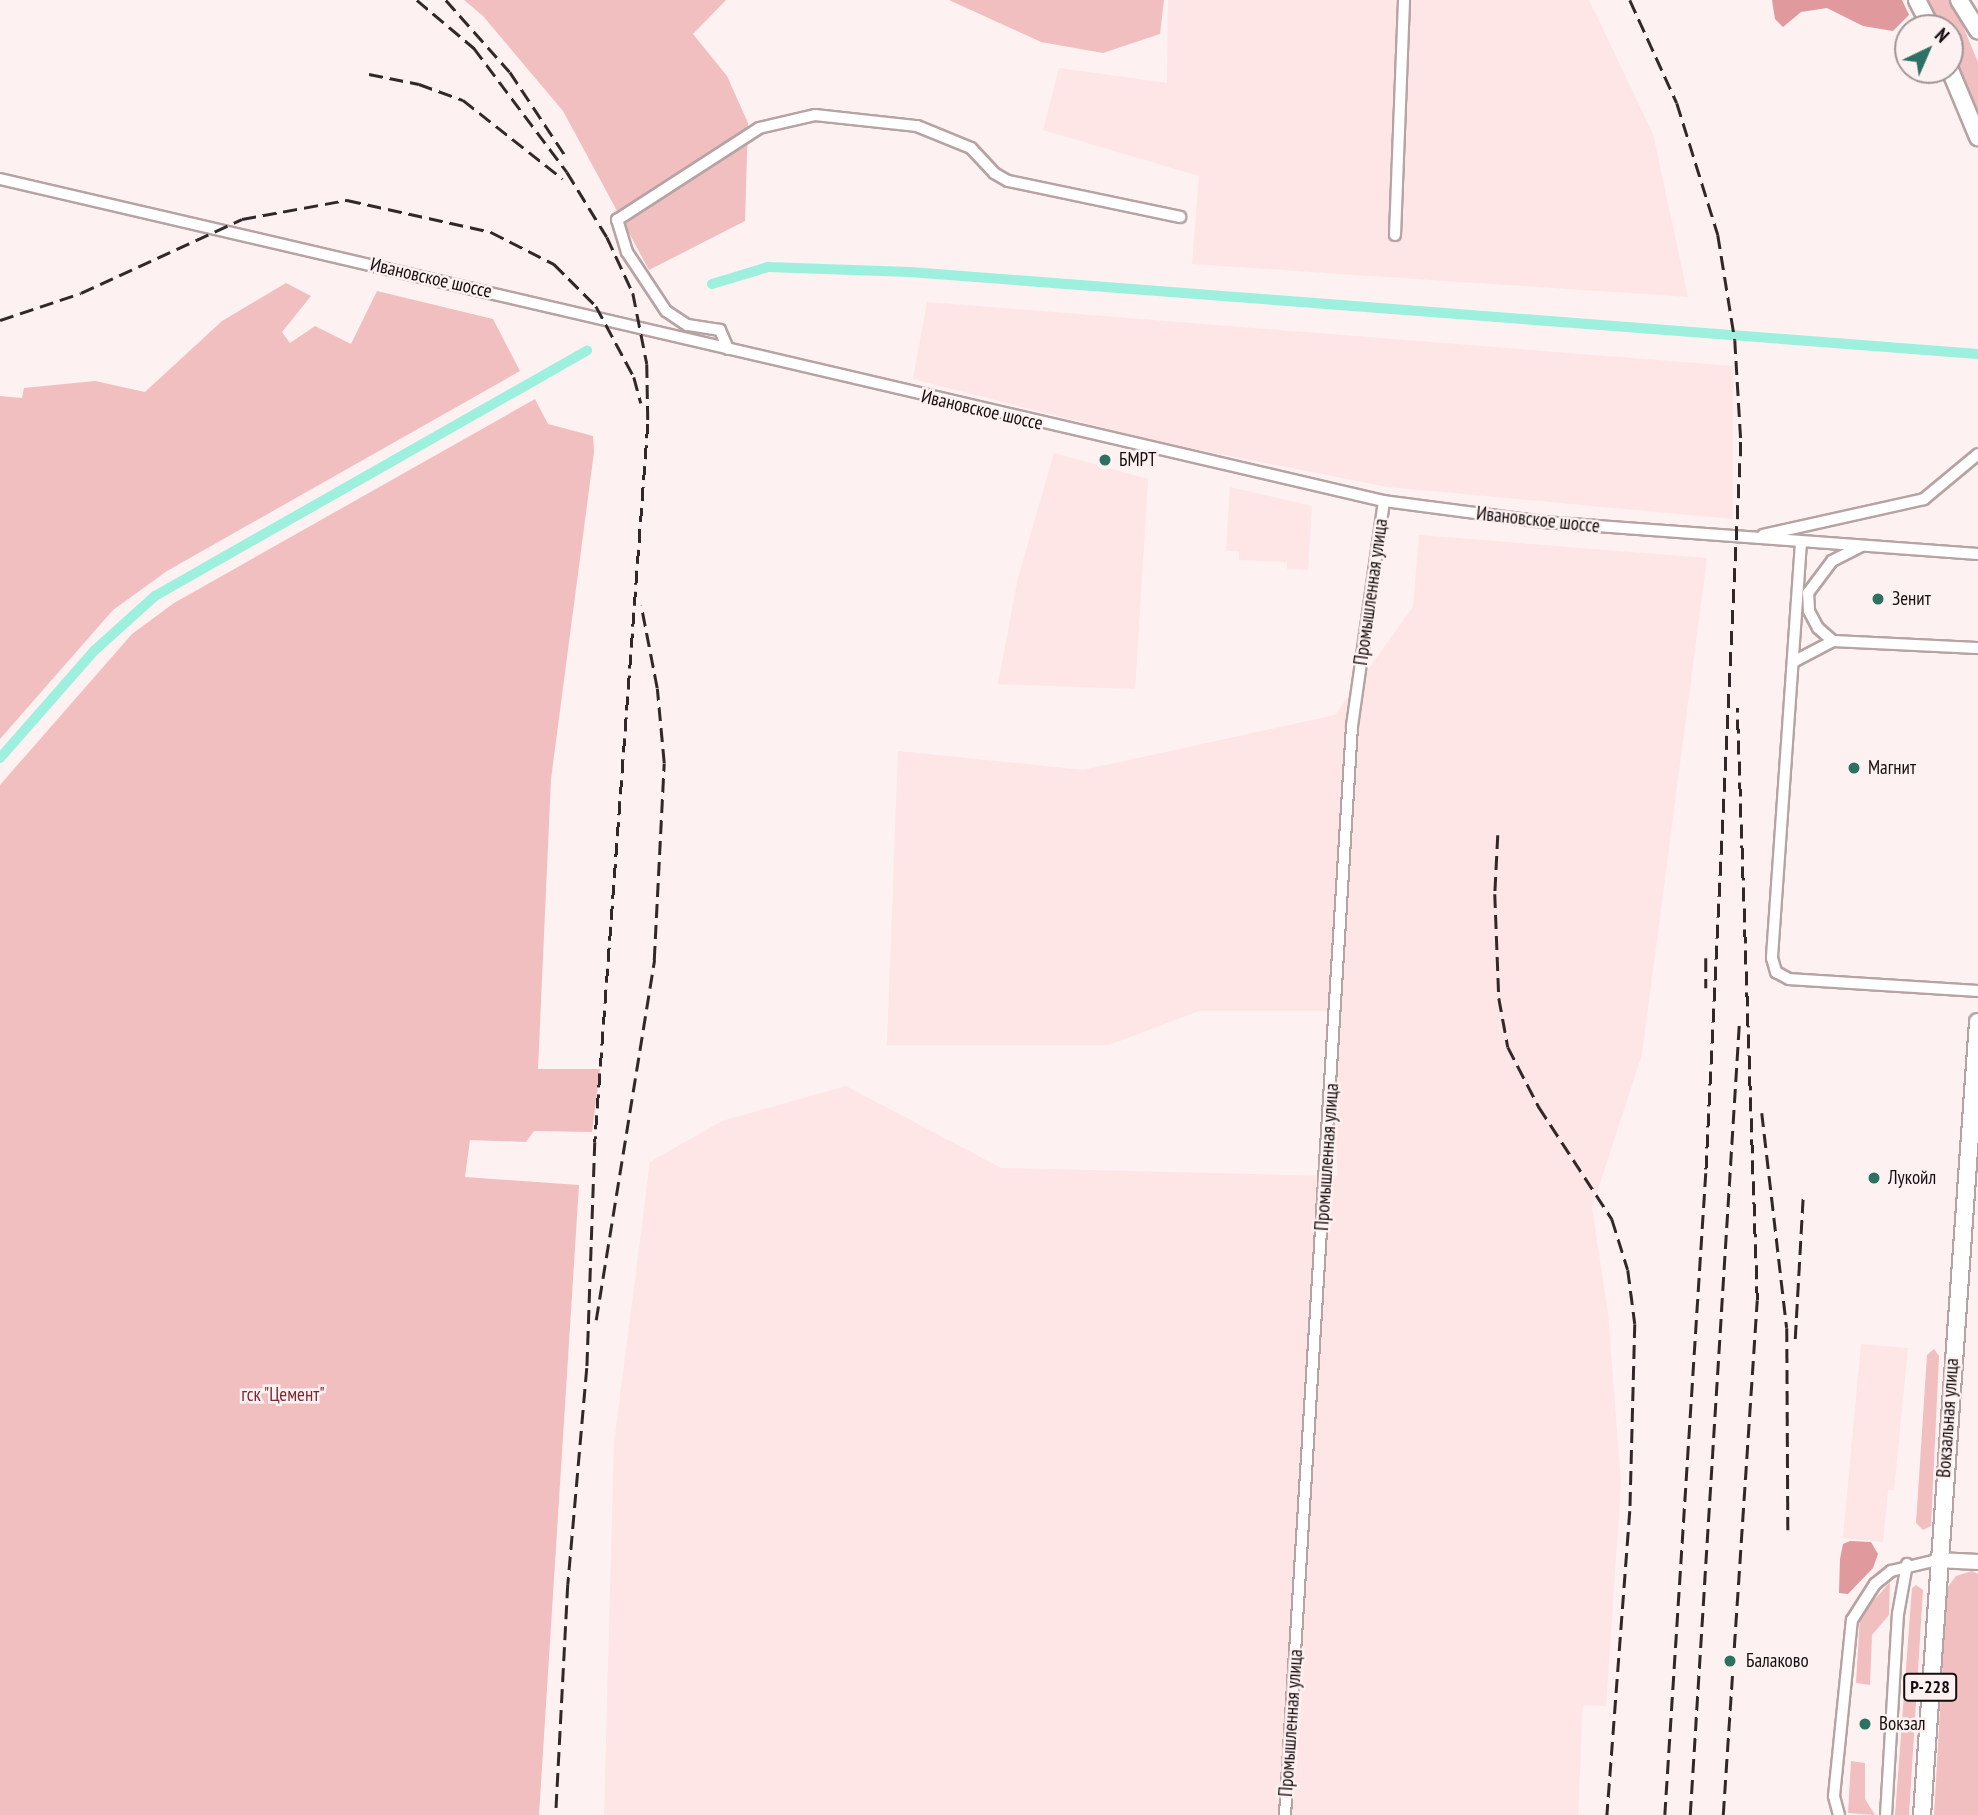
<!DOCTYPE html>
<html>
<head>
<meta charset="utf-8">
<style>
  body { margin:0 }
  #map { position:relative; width:1978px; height:1815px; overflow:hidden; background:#fef1f1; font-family:"PT Sans Narrow",sans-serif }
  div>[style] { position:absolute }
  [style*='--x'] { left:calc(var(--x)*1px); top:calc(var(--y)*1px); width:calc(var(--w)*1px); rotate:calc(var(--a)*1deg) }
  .built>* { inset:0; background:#fee5e6 }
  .green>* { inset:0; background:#f2bfc1 }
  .forest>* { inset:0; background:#e0999c }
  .canal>* { height:10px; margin:-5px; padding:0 5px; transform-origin:5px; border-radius:5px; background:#9df0dd }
  .roads { filter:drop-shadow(2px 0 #b7a3a3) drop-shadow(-2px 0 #b7a3a3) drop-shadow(0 2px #b7a3a3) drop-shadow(0 -2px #b7a3a3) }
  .minor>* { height:10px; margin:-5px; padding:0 5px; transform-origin:5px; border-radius:5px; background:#fff }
  .major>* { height:14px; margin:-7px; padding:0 7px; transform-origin:7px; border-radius:7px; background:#fff }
  .highway>* { height:16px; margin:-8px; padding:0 8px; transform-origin:8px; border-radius:8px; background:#fff }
  .rail>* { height:2.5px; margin-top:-1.25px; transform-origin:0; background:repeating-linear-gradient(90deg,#312929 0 14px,transparent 0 21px) }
  .dots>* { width:19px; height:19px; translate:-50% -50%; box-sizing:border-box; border:4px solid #fef1f1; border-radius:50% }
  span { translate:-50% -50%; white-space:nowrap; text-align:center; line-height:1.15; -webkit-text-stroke:5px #fef1f1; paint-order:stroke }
  .shield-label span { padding:2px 5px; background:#fef1f1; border:2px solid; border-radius:5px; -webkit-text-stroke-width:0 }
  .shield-label { font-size:18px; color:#150e0e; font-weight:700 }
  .street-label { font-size:19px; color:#150e0e }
  .poi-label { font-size:19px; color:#150e0e }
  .left { translate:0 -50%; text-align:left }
  .park-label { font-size:19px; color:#7c2833 }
  .north { position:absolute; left:1894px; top:14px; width:70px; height:70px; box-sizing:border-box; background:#fef1f1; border:2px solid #a19696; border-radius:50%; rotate:44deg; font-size:19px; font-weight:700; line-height:28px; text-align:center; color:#150e0e }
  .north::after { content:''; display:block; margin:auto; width:24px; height:32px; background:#2d7163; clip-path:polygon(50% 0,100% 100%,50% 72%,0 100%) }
</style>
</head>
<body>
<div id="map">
  <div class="built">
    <i style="clip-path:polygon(1168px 0,1589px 0,1653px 134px,1688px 297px,1192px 264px,1199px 176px,1043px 130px,1059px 68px,1167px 83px)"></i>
    <i style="clip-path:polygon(927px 302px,1733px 366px,1733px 519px,1388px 487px,1164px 443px,913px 379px)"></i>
    <i style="clip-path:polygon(1054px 453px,1148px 479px,1135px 689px,998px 684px,1018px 578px)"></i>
    <i style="clip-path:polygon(1230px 487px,1312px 506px,1308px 570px,1287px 569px,1287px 562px,1239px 560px,1239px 551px,1226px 551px)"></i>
    <i style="clip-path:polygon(1419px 535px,1707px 558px,1642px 1054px,1592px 1208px,1608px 1313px,1621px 1484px,1606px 1706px,1583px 1705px,1578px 1815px,604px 1815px,614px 1443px,650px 1162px,722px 1121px,846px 1086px,1001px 1168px,1338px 1176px,1327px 1011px,1199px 1011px,1109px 1045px,887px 1045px,898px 751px,1083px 770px,1335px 715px,1413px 607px)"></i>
    <i style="clip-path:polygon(1861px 1344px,1908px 1348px,1894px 1490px,1888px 1490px,1883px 1542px,1843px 1538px)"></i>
  </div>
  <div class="green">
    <i style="clip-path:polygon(464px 0,726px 0,693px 34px,727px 76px,748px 123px,745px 221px,649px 270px,563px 111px,483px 16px)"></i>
    <i style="clip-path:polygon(949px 0,1164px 0,1160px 34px,1103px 53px,1041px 42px)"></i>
    <i style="clip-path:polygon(1929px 0,1951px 0,1954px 5px,1978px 62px,1978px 115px,1950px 46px,1950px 28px,1942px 28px)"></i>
    <i style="clip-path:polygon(286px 283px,311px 296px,282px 332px,290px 343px,315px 326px,351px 344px,377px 291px,493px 319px,520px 371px,167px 571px,113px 610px,0 739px,0 396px,22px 398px,24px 388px,95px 381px,145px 392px,222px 321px)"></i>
    <i style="clip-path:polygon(535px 399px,548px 424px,593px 436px,594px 452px,551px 779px,538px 1069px,600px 1069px,592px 1132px,534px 1131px,526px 1142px,470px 1140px,465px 1177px,579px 1185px,539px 1815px,0 1815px,0 785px,132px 634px,174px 603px)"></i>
    <i style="clip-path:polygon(1934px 1349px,1939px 1356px,1931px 1526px,1923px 1530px,1916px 1523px,1927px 1355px)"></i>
    <i style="clip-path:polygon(1972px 1571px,1978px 1574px,1978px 1815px,1934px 1815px,1947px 1588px,1956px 1576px)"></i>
    <i style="clip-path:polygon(1890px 1582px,1889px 1615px,1872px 1635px,1870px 1685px,1856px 1683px,1860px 1616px)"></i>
    <i style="clip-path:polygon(1916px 1585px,1923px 1590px,1909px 1815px,1895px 1815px,1912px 1588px)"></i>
    <i style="clip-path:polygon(1851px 1761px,1865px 1763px,1865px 1799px,1875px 1815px,1848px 1813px)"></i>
  </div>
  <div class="forest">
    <i style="clip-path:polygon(1772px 0,1902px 0,1909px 15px,1893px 31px,1863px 26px,1827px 8px,1801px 12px,1783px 27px,1775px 19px)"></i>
    <i style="clip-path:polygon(1850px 1541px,1871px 1542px,1878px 1554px,1873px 1568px,1848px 1594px,1839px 1593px,1840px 1559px,1843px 1544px)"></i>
  </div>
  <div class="canal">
    <i style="--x:712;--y:284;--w:59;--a:-16.9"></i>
    <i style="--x:768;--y:267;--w:142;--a:2"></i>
    <i style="--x:910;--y:272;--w:1071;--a:4.39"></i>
    <i style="--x:0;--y:758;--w:144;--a:-48.7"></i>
    <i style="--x:95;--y:650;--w:81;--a:-42"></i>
    <i style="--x:155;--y:596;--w:497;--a:-29.6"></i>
  </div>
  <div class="roads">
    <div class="minor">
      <i style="--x:0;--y:179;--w:1421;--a:13.1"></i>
      <i style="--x:1384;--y:501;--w:160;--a:7.5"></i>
      <i style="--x:1543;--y:522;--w:436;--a:4.2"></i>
      <i style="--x:1395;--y:235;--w:235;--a:-87.8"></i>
      <i style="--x:728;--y:349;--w:21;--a:-113"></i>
      <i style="--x:720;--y:330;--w:33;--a:-171"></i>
      <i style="--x:687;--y:325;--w:25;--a:-146"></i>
      <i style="--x:666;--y:311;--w:71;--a:-123.5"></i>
      <i style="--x:627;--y:252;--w:34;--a:-107"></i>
      <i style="--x:617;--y:220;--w:169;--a:-32.9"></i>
      <i style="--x:759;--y:128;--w:57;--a:-13.1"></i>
      <i style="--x:815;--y:115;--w:103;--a:6.2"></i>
      <i style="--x:917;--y:126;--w:58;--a:22.2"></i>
      <i style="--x:971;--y:148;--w:34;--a:47"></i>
      <i style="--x:994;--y:173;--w:16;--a:30"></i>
      <i style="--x:1008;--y:181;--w:176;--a:11.8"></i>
      <i style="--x:1763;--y:535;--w:165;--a:-12.6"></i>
      <i style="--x:1924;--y:499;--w:70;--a:-39.8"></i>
      <i style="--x:1801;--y:542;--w:417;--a:94"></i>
      <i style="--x:1772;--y:958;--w:15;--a:74"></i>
      <i style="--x:1776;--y:972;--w:15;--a:28"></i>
      <i style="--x:1789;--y:979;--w:189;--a:3.6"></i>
      <i style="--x:1833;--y:641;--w:20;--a:-139"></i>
      <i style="--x:1818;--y:628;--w:19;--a:-118"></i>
      <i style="--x:1809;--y:611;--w:18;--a:-93"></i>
      <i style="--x:1808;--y:593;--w:40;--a:-53"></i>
      <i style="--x:1832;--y:561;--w:33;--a:-27"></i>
      <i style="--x:1793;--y:662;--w:45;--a:-27.7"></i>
      <i style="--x:1833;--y:641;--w:145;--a:2.8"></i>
      <i style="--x:1285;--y:1815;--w:1091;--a:-86.48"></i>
      <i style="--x:1352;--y:726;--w:227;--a:-81.9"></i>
      <i style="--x:1839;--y:1815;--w:20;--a:-105"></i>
      <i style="--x:1834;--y:1796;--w:177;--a:-84.2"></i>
      <i style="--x:1852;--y:1620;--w:43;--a:-57.4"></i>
      <i style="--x:1875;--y:1584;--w:21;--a:-39"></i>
      <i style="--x:1891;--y:1571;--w:47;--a:-13.4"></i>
      <i style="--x:1886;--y:1815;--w:201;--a:-86.6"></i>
      <i style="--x:1898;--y:1614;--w:51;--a:-79.8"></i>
    </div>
    <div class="major">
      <i style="--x:1937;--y:1560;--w:41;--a:2.8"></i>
    </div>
    <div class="highway">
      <i style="--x:1917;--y:0;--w:31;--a:63"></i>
      <i style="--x:1959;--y:0;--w:36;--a:58"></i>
      <i style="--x:1950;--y:70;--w:73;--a:67.3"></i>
      <i style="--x:1922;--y:1815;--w:795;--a:-85.96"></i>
    </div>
  </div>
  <div class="rail">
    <i style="--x:417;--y:0;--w:75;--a:40.1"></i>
    <i style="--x:474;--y:48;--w:155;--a:53.1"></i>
    <i style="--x:567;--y:172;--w:76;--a:58.4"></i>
    <i style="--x:607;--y:237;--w:62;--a:65.1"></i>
    <i style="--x:633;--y:293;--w:72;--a:78.8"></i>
    <i style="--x:647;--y:364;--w:60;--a:89"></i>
    <i style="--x:648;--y:424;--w:720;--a:94.22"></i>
    <i style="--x:595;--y:1142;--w:226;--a:92"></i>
    <i style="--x:587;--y:1368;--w:217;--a:95"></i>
    <i style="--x:568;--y:1584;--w:231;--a:93"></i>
    <i style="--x:446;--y:0;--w:96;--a:48.4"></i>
    <i style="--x:510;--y:72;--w:103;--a:56.5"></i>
    <i style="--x:1630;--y:0;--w:113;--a:65.5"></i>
    <i style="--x:1677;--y:103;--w:138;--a:72.7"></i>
    <i style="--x:1718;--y:235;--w:106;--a:80.8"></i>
    <i style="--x:1735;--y:340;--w:102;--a:86.6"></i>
    <i style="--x:1741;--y:442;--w:732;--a:92.74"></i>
    <i style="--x:1706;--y:1173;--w:643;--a:93.65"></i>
    <i style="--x:369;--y:74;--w:51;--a:11.3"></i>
    <i style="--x:419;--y:84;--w:47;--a:20"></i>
    <i style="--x:463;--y:100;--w:127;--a:38.3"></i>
    <i style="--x:0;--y:320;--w:85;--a:-18.4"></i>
    <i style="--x:81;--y:293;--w:177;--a:-24.7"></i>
    <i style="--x:242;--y:219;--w:107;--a:-10.3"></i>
    <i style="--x:347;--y:200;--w:148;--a:12.5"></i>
    <i style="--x:491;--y:232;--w:71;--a:26.9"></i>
    <i style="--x:554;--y:264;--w:59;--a:45"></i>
    <i style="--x:596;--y:306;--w:81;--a:61.8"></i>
    <i style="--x:634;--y:377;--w:27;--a:75"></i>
    <i style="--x:1498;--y:835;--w:59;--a:92.9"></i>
    <i style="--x:1495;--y:894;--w:104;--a:87.8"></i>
    <i style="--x:1499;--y:998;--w:50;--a:79.6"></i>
    <i style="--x:1508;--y:1047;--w:68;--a:62.7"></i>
    <i style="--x:1539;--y:1107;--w:134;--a:56.9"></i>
    <i style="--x:1612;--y:1219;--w:53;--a:72.6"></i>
    <i style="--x:1628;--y:1270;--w:54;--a:82.6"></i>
    <i style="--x:1635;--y:1324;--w:187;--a:91.5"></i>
    <i style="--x:1630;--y:1511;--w:305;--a:94.3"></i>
    <i style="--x:1706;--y:958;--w:30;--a:90"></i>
    <i style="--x:1762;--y:1113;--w:216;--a:83.4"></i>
    <i style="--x:1787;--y:1328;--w:202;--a:89.7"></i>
    <i style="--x:596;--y:1320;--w:365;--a:-80.8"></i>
    <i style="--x:654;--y:960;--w:197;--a:-87.1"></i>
    <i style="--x:664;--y:763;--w:75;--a:-95.3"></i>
    <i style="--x:657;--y:688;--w:84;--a:-101"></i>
    <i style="--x:1795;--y:1339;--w:142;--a:-86.8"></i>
    <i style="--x:1690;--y:1815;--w:792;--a:-86.45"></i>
    <i style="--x:1723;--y:1815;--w:516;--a:-86.22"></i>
    <i style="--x:1757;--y:1300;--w:593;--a:-91.93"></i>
  </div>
  <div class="dots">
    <i style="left:1105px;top:460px;background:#2d7163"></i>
    <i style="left:1878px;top:599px;background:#2d7163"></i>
    <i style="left:1854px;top:768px;background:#2d7163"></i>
    <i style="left:1874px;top:1178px;background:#2d7163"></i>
    <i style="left:1730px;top:1661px;background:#2d7163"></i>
    <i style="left:1865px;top:1724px;background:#2d7163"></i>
  </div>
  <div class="shield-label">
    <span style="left:1930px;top:1687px">Р-228</span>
  </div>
  <div class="street-label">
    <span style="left:431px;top:278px;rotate:13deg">Ивановское шоссе</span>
    <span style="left:982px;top:410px;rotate:13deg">Ивановское шоссе</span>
    <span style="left:1538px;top:520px;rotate:6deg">Ивановское шоссе</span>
    <span style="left:1371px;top:592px;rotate:-82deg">Промышленная улица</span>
    <span style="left:1327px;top:1157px;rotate:-86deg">Промышленная улица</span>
    <span style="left:1948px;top:1418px;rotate:-86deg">Вокзальная улица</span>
    <span style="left:1291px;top:1723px;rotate:-86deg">Промышленная улица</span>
  </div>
  <div class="poi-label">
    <span class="left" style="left:1119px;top:460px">БМРТ</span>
    <span class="left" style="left:1892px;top:599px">Зенит</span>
    <span class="left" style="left:1868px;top:768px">Магнит</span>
    <span class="left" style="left:1888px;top:1178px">Лукойл</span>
    <span class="left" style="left:1746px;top:1661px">Балаково</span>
    <span class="left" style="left:1879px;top:1724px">Вокзал</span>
  </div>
  <div class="park-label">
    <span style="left:283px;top:1395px">гск "Цемент"</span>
  </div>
  <div class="north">N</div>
</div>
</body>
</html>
